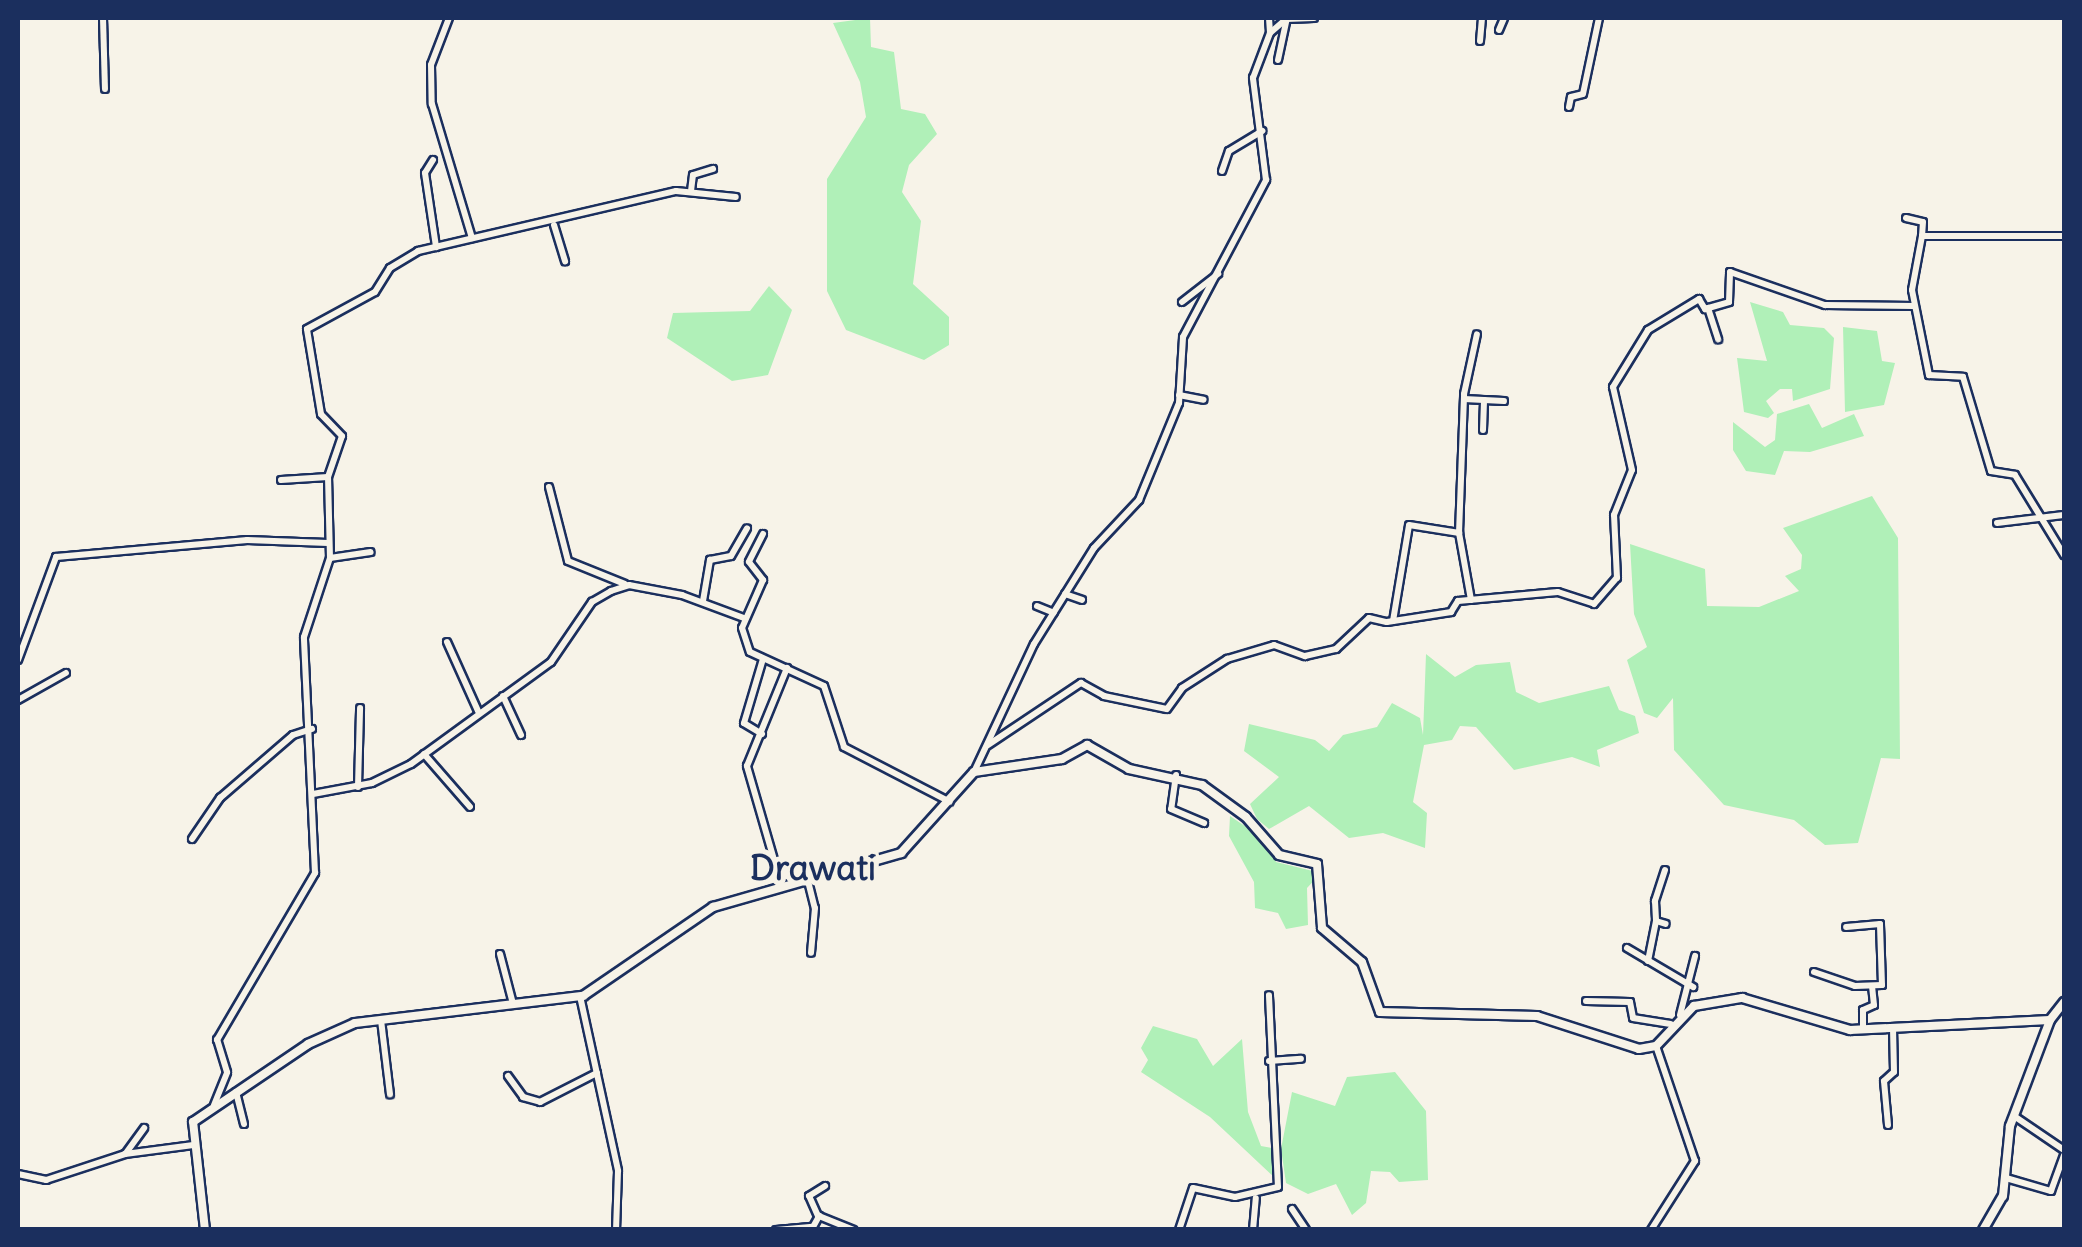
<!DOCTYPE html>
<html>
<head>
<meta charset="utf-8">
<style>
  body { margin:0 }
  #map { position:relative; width:2082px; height:1247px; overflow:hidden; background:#f7f3e8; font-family:Delius,sans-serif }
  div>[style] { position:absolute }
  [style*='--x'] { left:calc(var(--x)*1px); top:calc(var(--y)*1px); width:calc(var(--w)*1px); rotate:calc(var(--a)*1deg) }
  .green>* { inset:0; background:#b0f0b8 }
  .roads { filter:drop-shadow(2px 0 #1b2f5e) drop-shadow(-2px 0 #1b2f5e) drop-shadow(0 2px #1b2f5e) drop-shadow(0 -2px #1b2f5e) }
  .minor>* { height:6px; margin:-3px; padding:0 3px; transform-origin:3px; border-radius:3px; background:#f7f3e8 }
  .tertiary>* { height:8px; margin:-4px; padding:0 4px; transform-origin:4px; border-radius:4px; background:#f7f3e8 }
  span { translate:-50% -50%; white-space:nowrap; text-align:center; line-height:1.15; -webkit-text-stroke:10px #f7f3e8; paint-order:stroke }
  .quarter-label { font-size:35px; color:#1b2f5e; font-weight:700 }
  .frame { position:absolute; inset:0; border:20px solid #1b2f5e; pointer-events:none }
</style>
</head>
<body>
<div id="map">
  <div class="green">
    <i style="clip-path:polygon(870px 18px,871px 47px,894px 52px,901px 109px,925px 114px,937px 134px,909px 165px,902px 192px,921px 221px,913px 284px,949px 317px,949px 345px,924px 360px,846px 330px,827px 291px,827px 179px,866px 117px,860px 82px,833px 23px)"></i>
    <i style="clip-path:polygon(769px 286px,792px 310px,768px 375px,732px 381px,667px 338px,673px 313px,750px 311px)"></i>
    <i style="clip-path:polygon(1750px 302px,1783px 312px,1790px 325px,1824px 328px,1834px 338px,1830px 389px,1793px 401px,1792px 389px,1780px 389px,1766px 401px,1774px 413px,1768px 418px,1744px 412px,1737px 358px,1767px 361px)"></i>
    <i style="clip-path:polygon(1843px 327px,1877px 331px,1882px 361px,1895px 363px,1884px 405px,1845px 412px)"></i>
    <i style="clip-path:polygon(1809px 404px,1822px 428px,1854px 414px,1864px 436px,1810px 452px,1784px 451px,1775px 475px,1746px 471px,1733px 450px,1733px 422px,1765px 447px,1775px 440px,1777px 414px)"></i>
    <i style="clip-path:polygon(1872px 496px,1898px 538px,1900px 759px,1881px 758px,1858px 843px,1825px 845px,1794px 820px,1724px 805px,1674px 750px,1673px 698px,1657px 718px,1644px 713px,1627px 660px,1647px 647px,1634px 614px,1630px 544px,1705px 569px,1707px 606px,1759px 607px,1799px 591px,1785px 576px,1801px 569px,1802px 555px,1783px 528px)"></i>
    <i style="clip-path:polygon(1426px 654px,1455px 677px,1476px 665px,1510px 662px,1516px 692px,1539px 703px,1609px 686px,1619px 710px,1635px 716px,1639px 733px,1597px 750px,1600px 767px,1572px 757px,1514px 770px,1476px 727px,1460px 726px,1452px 740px,1424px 745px,1413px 802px,1427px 813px,1425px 848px,1383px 833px,1349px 838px,1309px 806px,1269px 829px,1257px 819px,1250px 804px,1279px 777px,1244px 751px,1249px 724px,1315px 740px,1329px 751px,1343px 735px,1377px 727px,1392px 703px,1420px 718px,1423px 735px)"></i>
    <i style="clip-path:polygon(1230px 816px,1264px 839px,1276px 862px,1321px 873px,1307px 888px,1308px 925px,1286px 929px,1278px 913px,1255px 908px,1254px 882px,1229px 836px)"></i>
    <i style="clip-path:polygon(1153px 1026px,1197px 1039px,1213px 1066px,1242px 1039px,1248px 1112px,1261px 1146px,1272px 1148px,1275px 1178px,1210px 1117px,1141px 1072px,1148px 1060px,1141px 1048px)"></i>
    <i style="clip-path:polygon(1395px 1072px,1426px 1111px,1428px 1180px,1399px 1182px,1390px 1172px,1371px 1171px,1366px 1203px,1352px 1215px,1336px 1184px,1308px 1194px,1286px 1183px,1281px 1149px,1292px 1092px,1335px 1106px,1347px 1077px)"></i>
  </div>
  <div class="roads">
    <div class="minor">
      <i style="--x:103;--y:18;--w:71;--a:88.4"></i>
      <i style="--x:449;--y:18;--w:50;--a:111"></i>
      <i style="--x:431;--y:65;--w:39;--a:89"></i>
      <i style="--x:432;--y:104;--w:140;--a:73.4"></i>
      <i style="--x:1269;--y:18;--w:14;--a:86"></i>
      <i style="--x:1499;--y:30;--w:13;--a:-67"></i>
      <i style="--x:1480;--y:41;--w:23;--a:-85"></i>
      <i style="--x:1278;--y:60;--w:40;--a:-78"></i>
      <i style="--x:1569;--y:107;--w:10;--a:-79"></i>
      <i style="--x:1571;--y:97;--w:12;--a:-14"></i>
      <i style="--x:1583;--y:94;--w:78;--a:-78.1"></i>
      <i style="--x:433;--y:160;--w:15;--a:122"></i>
      <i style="--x:425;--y:173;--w:75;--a:81.5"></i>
      <i style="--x:1222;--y:171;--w:21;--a:-71"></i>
      <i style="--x:1229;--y:151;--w:39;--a:-31"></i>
      <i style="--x:691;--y:191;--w:16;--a:-83"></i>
      <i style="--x:693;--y:175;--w:21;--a:-17"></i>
      <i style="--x:1906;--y:218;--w:17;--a:13"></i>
      <i style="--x:1923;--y:222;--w:14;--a:94"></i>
      <i style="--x:554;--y:225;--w:38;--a:73"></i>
      <i style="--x:2064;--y:236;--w:142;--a:180"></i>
      <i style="--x:1922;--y:236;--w:55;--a:100.5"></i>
      <i style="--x:1912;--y:290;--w:87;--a:78.7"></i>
      <i style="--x:1929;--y:375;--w:34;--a:3"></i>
      <i style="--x:1963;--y:377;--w:98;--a:73.4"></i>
      <i style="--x:1991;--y:471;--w:24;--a:9"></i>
      <i style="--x:2015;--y:475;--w:94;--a:58.5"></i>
      <i style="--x:1182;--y:302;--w:46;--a:-37.9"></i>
      <i style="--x:1708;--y:308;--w:33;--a:72"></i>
      <i style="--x:1179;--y:395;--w:25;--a:11"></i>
      <i style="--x:1464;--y:399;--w:40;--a:2.9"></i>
      <i style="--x:1483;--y:430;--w:30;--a:-88"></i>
      <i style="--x:281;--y:480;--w:47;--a:-3.7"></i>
      <i style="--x:549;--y:487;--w:76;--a:75.6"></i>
      <i style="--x:568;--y:561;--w:61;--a:22"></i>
      <i style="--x:1997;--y:523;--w:67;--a:-6.8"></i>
      <i style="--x:1459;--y:533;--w:139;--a:-87.9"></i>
      <i style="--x:1464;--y:394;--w:61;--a:-77.8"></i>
      <i style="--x:763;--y:534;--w:31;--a:117"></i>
      <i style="--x:749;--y:562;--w:23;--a:52"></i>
      <i style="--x:763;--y:580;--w:52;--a:113.6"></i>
      <i style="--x:742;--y:628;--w:25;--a:72"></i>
      <i style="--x:750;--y:652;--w:81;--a:24.7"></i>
      <i style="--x:824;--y:686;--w:64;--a:71.8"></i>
      <i style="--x:844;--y:747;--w:119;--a:27.4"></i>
      <i style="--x:330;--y:558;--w:41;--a:-8.3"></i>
      <i style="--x:1065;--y:594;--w:18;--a:19"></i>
      <i style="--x:703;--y:601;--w:42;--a:-80.3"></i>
      <i style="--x:710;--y:560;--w:21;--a:-11"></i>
      <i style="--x:731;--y:556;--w:32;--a:-60"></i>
      <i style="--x:1037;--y:606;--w:18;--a:22"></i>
      <i style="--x:1393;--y:621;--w:97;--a:-80.5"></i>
      <i style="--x:1409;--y:525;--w:51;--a:9.1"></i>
      <i style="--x:1459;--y:533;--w:68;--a:79.8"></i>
      <i style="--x:447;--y:642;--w:76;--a:65.8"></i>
      <i style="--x:18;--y:660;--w:110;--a:-69.7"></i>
      <i style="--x:56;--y:557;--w:192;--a:-5.1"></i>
      <i style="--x:247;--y:540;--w:81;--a:2.1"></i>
      <i style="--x:503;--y:696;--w:43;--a:65.2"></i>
      <i style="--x:18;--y:700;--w:55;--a:-29.4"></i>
      <i style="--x:762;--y:734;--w:21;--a:-149"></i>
      <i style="--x:744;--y:723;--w:67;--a:-73.5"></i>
      <i style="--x:988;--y:745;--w:112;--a:-33.7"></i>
      <i style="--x:1081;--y:683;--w:26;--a:29"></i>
      <i style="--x:1104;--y:696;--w:64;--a:11.7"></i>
      <i style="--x:1167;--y:709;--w:26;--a:-54"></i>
      <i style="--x:1182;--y:688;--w:54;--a:-32.8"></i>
      <i style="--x:1227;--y:659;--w:49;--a:-16.6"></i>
      <i style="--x:1274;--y:645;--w:33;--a:20"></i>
      <i style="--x:1305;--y:656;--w:32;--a:-13"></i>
      <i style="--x:1336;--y:649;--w:45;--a:-43.2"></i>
      <i style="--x:1369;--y:618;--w:18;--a:13"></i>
      <i style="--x:1387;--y:622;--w:65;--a:-8.9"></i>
      <i style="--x:1451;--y:612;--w:13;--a:-58"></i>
      <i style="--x:1458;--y:601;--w:100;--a:-5.1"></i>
      <i style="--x:1558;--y:592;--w:38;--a:18"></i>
      <i style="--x:1594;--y:604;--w:35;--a:-49"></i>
      <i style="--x:1617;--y:578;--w:63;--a:-92.7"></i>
      <i style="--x:1614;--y:515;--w:48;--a:-68.2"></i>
      <i style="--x:1632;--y:470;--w:85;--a:-102.9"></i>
      <i style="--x:1613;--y:387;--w:67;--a:-58.4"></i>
      <i style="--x:1648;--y:330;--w:60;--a:-31.3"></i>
      <i style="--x:1699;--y:299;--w:12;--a:59"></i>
      <i style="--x:1705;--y:309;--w:25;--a:-16"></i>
      <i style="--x:1729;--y:302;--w:30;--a:-88"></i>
      <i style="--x:1730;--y:272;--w:101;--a:19.2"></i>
      <i style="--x:1825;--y:305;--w:89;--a:0.6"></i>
      <i style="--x:424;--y:754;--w:70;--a:49"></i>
      <i style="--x:974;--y:772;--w:141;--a:-64.9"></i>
      <i style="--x:1034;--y:644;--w:113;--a:-58"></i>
      <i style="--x:1094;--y:548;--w:66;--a:-46.8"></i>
      <i style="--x:1139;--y:500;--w:105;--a:-67.6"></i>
      <i style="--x:1179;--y:403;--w:66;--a:-86.5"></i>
      <i style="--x:1183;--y:337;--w:178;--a:-62.1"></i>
      <i style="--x:1266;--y:180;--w:103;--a:-97.3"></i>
      <i style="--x:1253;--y:78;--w:48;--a:-69.3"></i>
      <i style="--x:1270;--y:33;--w:21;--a:-41"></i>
      <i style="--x:1286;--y:19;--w:28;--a:-2"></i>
      <i style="--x:1176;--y:775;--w:34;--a:98"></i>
      <i style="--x:1171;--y:809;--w:36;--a:23"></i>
      <i style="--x:358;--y:787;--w:79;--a:-88.5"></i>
      <i style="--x:313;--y:794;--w:60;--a:-10.6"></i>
      <i style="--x:372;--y:783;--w:43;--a:-26"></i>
      <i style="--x:411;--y:764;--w:173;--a:-36.1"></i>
      <i style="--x:551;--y:662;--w:73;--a:-55.7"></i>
      <i style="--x:592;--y:602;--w:22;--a:-30"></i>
      <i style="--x:611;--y:591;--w:19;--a:-18"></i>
      <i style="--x:629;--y:585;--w:54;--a:10.7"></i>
      <i style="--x:682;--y:595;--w:66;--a:20.4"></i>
      <i style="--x:192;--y:839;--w:50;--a:-55.7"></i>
      <i style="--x:220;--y:798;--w:96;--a:-40.8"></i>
      <i style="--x:293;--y:735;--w:20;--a:-18"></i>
      <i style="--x:1665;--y:870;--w:33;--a:108"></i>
      <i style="--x:1655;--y:901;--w:20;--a:87"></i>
      <i style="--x:1656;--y:921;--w:10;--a:17"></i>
      <i style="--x:807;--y:877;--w:32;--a:76"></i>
      <i style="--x:815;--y:908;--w:45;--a:95.1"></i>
      <i style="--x:781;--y:884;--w:123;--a:-106.1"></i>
      <i style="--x:747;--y:766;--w:106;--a:-67.8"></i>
      <i style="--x:1627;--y:948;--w:77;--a:30.6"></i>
      <i style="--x:500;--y:954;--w:52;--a:75.4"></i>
      <i style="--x:1648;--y:961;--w:41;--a:-78.7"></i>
      <i style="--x:1814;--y:972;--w:43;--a:18.9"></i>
      <i style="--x:1855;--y:986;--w:27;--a:-2"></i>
      <i style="--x:1882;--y:985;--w:61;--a:-91.9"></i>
      <i style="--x:1880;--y:924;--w:34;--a:175"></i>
      <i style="--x:580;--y:996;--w:179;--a:77.7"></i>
      <i style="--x:618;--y:1171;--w:59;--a:91.9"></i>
      <i style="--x:1586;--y:1001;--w:44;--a:1.3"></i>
      <i style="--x:1630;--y:1002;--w:16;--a:79"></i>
      <i style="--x:1633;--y:1018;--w:38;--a:9"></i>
      <i style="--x:1680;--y:1015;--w:61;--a:-75.7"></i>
      <i style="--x:381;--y:1020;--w:75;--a:83.1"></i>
      <i style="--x:1863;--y:1030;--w:20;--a:-90"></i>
      <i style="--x:1863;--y:1010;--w:12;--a:-24"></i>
      <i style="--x:1874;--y:1005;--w:18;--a:-96"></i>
      <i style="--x:1269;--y:1061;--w:32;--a:-4"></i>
      <i style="--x:508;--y:1076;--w:26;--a:54"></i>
      <i style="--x:523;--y:1097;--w:18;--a:16"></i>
      <i style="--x:540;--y:1102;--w:64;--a:-27"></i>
      <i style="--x:236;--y:1092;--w:33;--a:76"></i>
      <i style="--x:214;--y:1105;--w:35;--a:-68"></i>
      <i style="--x:227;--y:1072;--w:34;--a:-107"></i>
      <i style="--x:217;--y:1040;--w:194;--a:-59.6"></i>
      <i style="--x:315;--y:873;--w:236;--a:-92.7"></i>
      <i style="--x:304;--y:637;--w:83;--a:-71.8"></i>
      <i style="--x:330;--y:558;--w:81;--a:-91.4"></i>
      <i style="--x:328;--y:477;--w:43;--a:-71.1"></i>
      <i style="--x:342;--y:436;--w:30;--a:-134"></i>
      <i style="--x:321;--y:414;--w:86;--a:-99.4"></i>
      <i style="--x:307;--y:329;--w:77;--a:-28.6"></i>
      <i style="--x:375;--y:292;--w:28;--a:-58"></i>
      <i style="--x:390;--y:268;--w:33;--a:-31"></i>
      <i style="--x:418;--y:251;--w:265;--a:-13.1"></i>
      <i style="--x:676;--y:191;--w:60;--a:5.7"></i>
      <i style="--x:2014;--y:1116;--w:60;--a:34.2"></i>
      <i style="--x:1888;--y:1125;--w:44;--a:-95.2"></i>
      <i style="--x:1884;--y:1081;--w:13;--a:-42"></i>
      <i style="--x:1894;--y:1072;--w:44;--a:-91.3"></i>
      <i style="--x:126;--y:1153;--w:31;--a:-54"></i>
      <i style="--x:18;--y:1174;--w:29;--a:12"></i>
      <i style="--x:46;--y:1180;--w:83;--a:-18.2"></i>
      <i style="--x:125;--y:1154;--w:69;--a:-7.5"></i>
      <i style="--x:2006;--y:1178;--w:47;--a:16.1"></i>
      <i style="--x:2051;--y:1191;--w:38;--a:-70"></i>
      <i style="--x:1292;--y:1209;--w:25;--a:56"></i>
      <i style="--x:818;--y:1216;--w:22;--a:-114"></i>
      <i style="--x:809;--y:1196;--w:19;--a:-32"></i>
      <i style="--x:776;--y:1230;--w:37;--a:-5"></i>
      <i style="--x:813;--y:1227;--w:13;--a:-61"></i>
      <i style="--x:819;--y:1216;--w:37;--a:22"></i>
      <i style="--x:1179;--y:1230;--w:44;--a:-71.6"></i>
      <i style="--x:1193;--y:1188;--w:43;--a:12.1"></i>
      <i style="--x:1235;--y:1197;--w:44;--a:-13.1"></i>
      <i style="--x:1278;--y:1187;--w:192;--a:-92.7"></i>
      <i style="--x:1253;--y:1230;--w:32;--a:-85"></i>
      <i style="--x:1651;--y:1230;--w:82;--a:-57.5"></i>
      <i style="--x:1695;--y:1161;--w:121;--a:-108.7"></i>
    </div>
    <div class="tertiary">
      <i style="--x:205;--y:1230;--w:109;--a:-96.3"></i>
      <i style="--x:193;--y:1122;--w:139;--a:-34.1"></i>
      <i style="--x:308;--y:1044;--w:51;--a:-24.1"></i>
      <i style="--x:355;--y:1023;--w:230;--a:-6.8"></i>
      <i style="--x:583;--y:996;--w:158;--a:-34.4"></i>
      <i style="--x:713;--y:907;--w:196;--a:-16"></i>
      <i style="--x:901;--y:853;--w:109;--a:-48"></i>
      <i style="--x:974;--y:772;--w:89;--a:-8.4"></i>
      <i style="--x:1062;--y:759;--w:29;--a:-29"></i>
      <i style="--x:1087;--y:745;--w:48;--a:29.7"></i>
      <i style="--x:1129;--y:769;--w:75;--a:12.4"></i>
      <i style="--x:1202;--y:785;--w:54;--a:36"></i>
      <i style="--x:1246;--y:817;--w:50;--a:49"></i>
      <i style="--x:1279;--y:855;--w:39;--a:13"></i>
      <i style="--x:1317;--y:864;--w:64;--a:85.5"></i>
      <i style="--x:1322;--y:928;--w:52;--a:40.4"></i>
      <i style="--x:1362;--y:962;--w:53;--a:70.2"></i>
      <i style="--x:1380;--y:1012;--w:157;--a:1.5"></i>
      <i style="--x:1537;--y:1016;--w:107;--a:17.9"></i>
      <i style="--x:1639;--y:1049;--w:17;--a:-10"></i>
      <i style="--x:1656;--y:1046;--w:55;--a:-46.5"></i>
      <i style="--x:1694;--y:1006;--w:49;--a:-9.5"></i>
      <i style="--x:1742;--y:998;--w:113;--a:16.5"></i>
      <i style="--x:1850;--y:1030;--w:200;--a:-2.9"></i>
      <i style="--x:2050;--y:1020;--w:23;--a:-52"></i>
      <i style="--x:1983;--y:1230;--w:39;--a:-60"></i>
      <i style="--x:2003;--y:1196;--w:70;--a:-84.3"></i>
      <i style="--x:2010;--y:1126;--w:113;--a:-69.3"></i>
    </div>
  </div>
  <div class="quarter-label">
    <span style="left:813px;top:867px">Drawati</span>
  </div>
  <div class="frame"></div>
</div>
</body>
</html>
